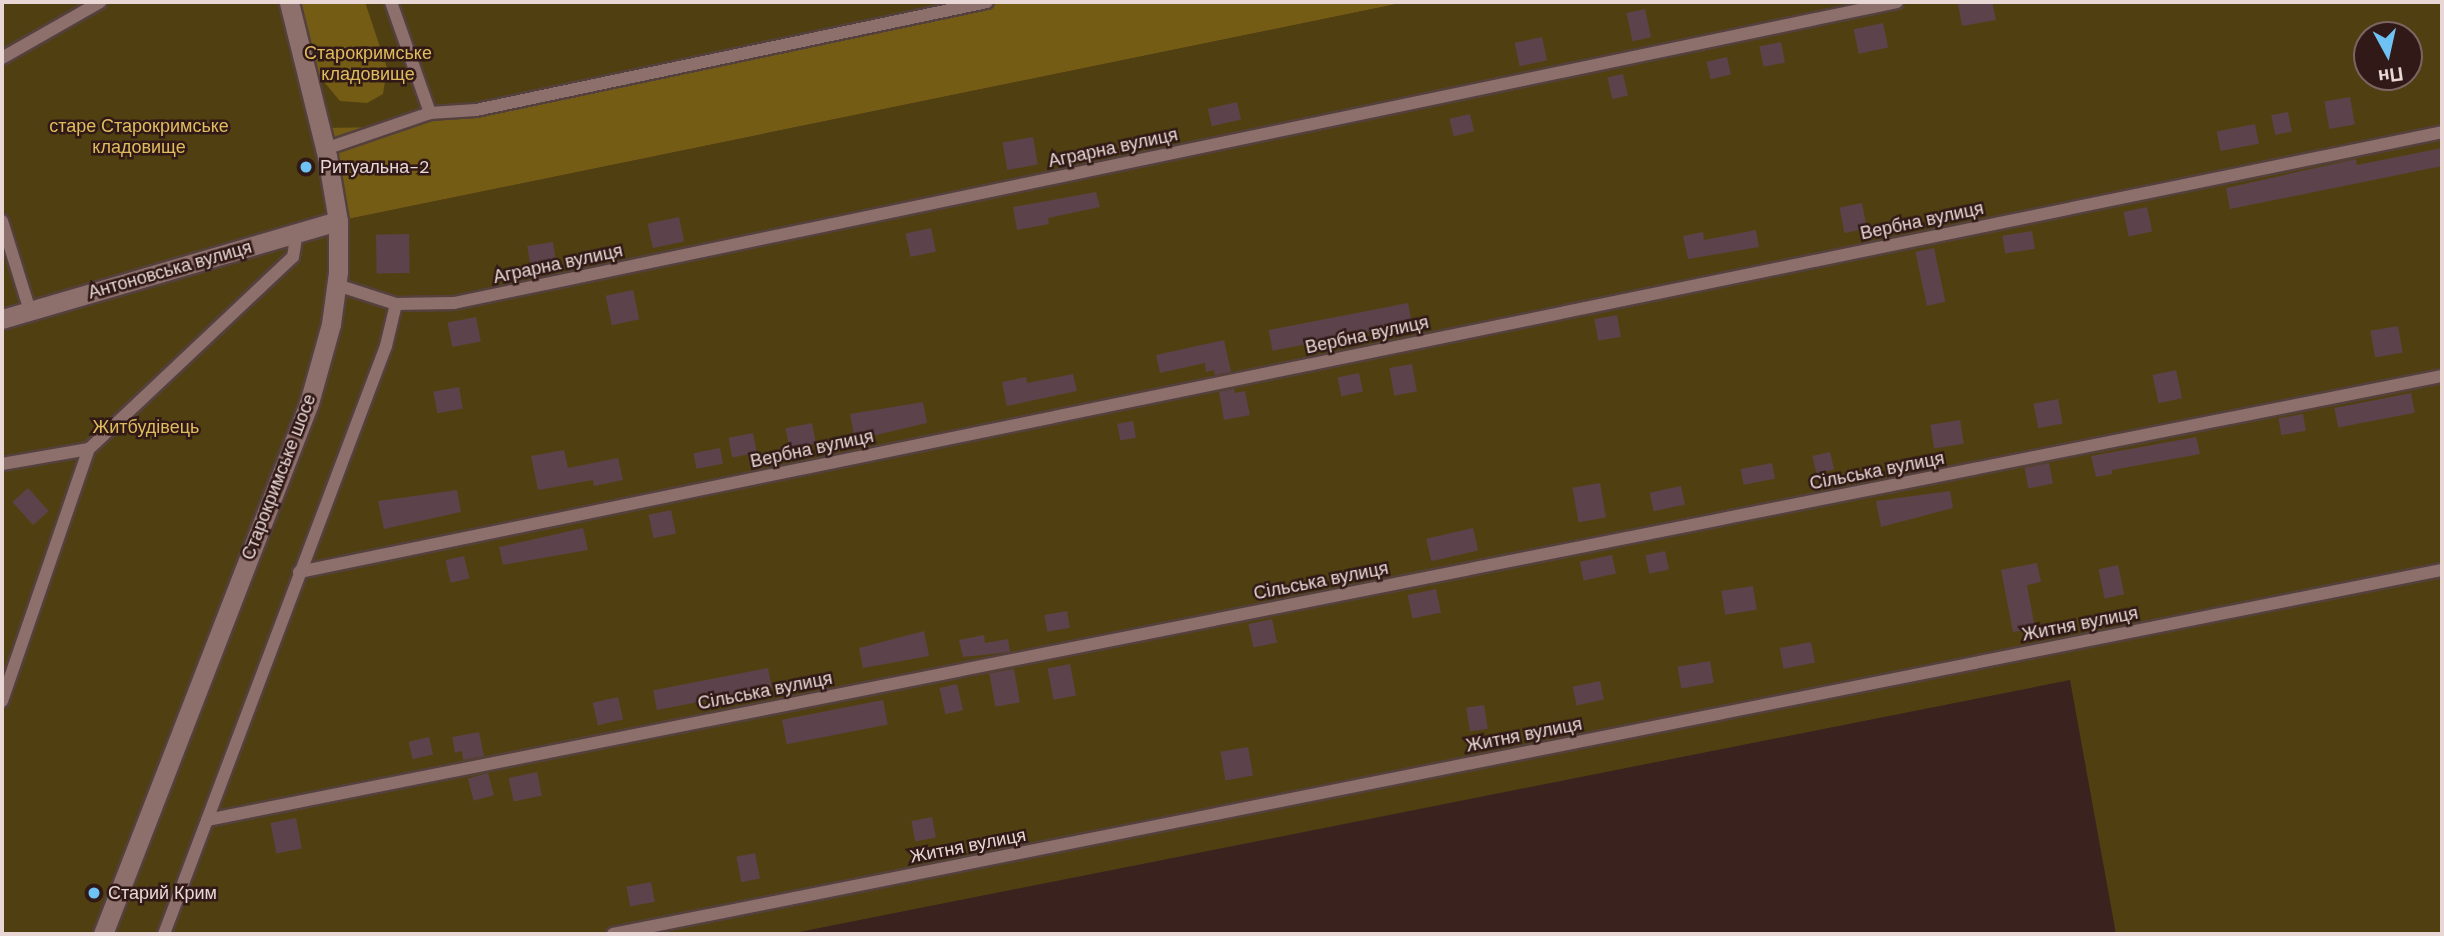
<!DOCTYPE html>
<html>
<head>
<meta charset="utf-8">
<style>
  body { margin:0 }
  #map { position:relative; width:2444px; height:936px; overflow:hidden; background:#3a221f; font-family:"DM Sans",sans-serif }
  div>[style] { position:absolute }
  [style*='--x'] { left:calc(var(--x)*1px); top:calc(var(--y)*1px); width:calc(var(--w)*1px); rotate:calc(var(--a)*1deg) }
  .green>* { inset:0; background:#504011 }
  .forest>* { inset:0; background:#745c14 }
  .building>* { inset:0; background:#5c424a; transform-origin:0 0 }
  .roads { filter:drop-shadow(2px 0 #54403d) drop-shadow(-2px 0 #54403d) drop-shadow(0 2px #54403d) drop-shadow(0 -2px #54403d) }
  .service>* { height:12px; margin:-6px; padding:0 6px; transform-origin:6px; border-radius:6px; background:#8d6f6b }
  .minor>* { height:19px; margin:-9.5px; padding:0 9.5px; transform-origin:9.5px; border-radius:9.5px; background:#8d6f6b }
  .tertiary>* { height:19px; margin:-9.5px; padding:0 9.5px; transform-origin:9.5px; border-radius:9.5px; background:#8d6f6b }
  .dots>* { width:19px; height:19px; translate:-50% -50%; box-sizing:border-box; border:4px solid #301916; border-radius:50% }
  span { translate:-50% -50%; white-space:nowrap; text-align:center; line-height:1.15; -webkit-text-stroke:5px #301916; paint-order:stroke }
  .park-label { font-size:18px; color:#dfbc5d }
  .street-label { font-size:18px; color:#e8d7d4 }
  .poi-label { font-size:18px; color:#e8d7d4 }
  .left { translate:0 -50%; text-align:left }
  .frame { position:absolute; inset:0; border:4px solid #e8d7d4; pointer-events:none }
  .north { position:absolute; left:2353px; top:21px; width:70px; height:70px; box-sizing:border-box; background:#301916; border:2px solid #7a6562; border-radius:50%; rotate:172deg; font-size:19px; font-weight:700; line-height:28px; text-align:center; color:#e8d7d4 }
  .north::after { content:''; display:block; margin:auto; width:24px; height:32px; background:#6fc2f4; clip-path:polygon(50% 0,100% 100%,50% 72%,0 100%) }
</style>
</head>
<body>
<div id="map">
  <div class="green">
    <i style="clip-path:polygon(evenodd,2px 2px,987px 2px,338px 221px,1406px 2px,2442px 2px,2442px 934px,2116px 934px,2070px 680px,789px 934px,2px 934px,2px 2px,2367px 35px,2409px 35px,2409px 77px,2367px 77px,2367px 35px)"></i>
  </div>
  <div class="forest">
    <i style="clip-path:polygon(298px 2px,365px 2px,387px 68px,383px 94px,367px 103px,340px 101px,319px 76px)"></i>
    <i style="clip-path:polygon(987px 2px,1406px 2px,338px 221px,319px 128px,393px 127px)"></i>
  </div>
  <div class="building">
    <i style="clip-path:polygon(1992px 2px,1996px 20px,1962px 26px,1958px 4px)"></i>
    <i style="left:1645px;top:9px;width:29px;height:19px;rotate:78deg"></i>
    <i style="left:1883px;top:23px;width:25px;height:30px;rotate:78deg"></i>
    <i style="left:1542px;top:37px;width:24px;height:28px;rotate:78deg"></i>
    <i style="left:1781px;top:42px;width:21px;height:22px;rotate:79deg"></i>
    <i style="left:1727px;top:57px;width:18px;height:21px;rotate:77deg"></i>
    <i style="left:1623px;top:74px;width:22px;height:16px;rotate:77deg"></i>
    <i style="left:2350px;top:97px;width:28px;height:26px;rotate:80deg"></i>
    <i style="left:1237px;top:102px;width:18px;height:30px;rotate:77deg"></i>
    <i style="left:2288px;top:112px;width:20px;height:17px;rotate:79deg"></i>
    <i style="left:1470px;top:114px;width:18px;height:21px;rotate:77deg"></i>
    <i style="left:2255px;top:124px;width:20px;height:39px;rotate:79deg"></i>
    <i style="left:1033px;top:137px;width:28px;height:31px;rotate:80deg"></i>
    <i style="clip-path:polygon(2442px 148px,2442px 166px,2230px 209px,2226px 188px,2356px 159px,2357px 165px)"></i>
    <i style="clip-path:polygon(1096px 192px,1100px 207px,1048px 218px,1049px 224px,1017px 230px,1013px 207px)"></i>
    <i style="left:1862px;top:203px;width:26px;height:23px;rotate:79deg"></i>
    <i style="left:2147px;top:207px;width:25px;height:24px;rotate:78deg"></i>
    <i style="left:679px;top:217px;width:25px;height:32px;rotate:78deg"></i>
    <i style="left:931px;top:228px;width:24px;height:26px;rotate:78deg"></i>
    <i style="clip-path:polygon(1756px 230px,1759px 247px,1688px 259px,1683px 236px,1703px 232px,1704px 240px)"></i>
    <i style="left:2032px;top:231px;width:18px;height:30px;rotate:81deg"></i>
    <i style="left:409px;top:234px;width:39px;height:33px;rotate:89deg"></i>
    <i style="left:553px;top:242px;width:25px;height:26px;rotate:81deg"></i>
    <i style="left:1934px;top:248px;width:55px;height:19px;rotate:78deg"></i>
    <i style="left:633px;top:290px;width:30px;height:28px;rotate:78deg"></i>
    <i style="left:1408px;top:303px;width:21px;height:142px;rotate:79deg"></i>
    <i style="left:1617px;top:315px;width:22px;height:23px;rotate:80deg"></i>
    <i style="left:476px;top:317px;width:25px;height:29px;rotate:79deg"></i>
    <i style="left:2398px;top:326px;width:27px;height:28px;rotate:80deg"></i>
    <i style="clip-path:polygon(1224px 340px,1231px 372px,1215px 375px,1214px 370px,1206px 372px,1205px 363px,1160px 373px,1156px 355px)"></i>
    <i style="left:1412px;top:364px;width:28px;height:23px;rotate:80deg"></i>
    <i style="left:2176px;top:370px;width:29px;height:24px;rotate:78deg"></i>
    <i style="left:1359px;top:373px;width:19px;height:22px;rotate:78deg"></i>
    <i style="clip-path:polygon(1073px 374px,1077px 391px,1007px 406px,1002px 382px,1026px 377px,1027px 383px)"></i>
    <i style="left:459px;top:387px;width:22px;height:26px;rotate:80deg"></i>
    <i style="clip-path:polygon(1234px 389px,1235px 393px,1245px 391px,1250px 415px,1224px 420px,1219px 392px)"></i>
    <i style="left:2411px;top:393px;width:20px;height:78px;rotate:79deg"></i>
    <i style="left:2058px;top:399px;width:25px;height:25px;rotate:79deg"></i>
    <i style="clip-path:polygon(923px 402px,927px 423px,855px 440px,850px 414px)"></i>
    <i style="left:2303px;top:414px;width:17px;height:25px;rotate:80deg"></i>
    <i style="left:1960px;top:420px;width:24px;height:30px;rotate:81deg"></i>
    <i style="left:1133px;top:421px;width:17px;height:16px;rotate:80deg"></i>
    <i style="left:812px;top:423px;width:21px;height:27px;rotate:79deg"></i>
    <i style="left:753px;top:433px;width:20px;height:25px;rotate:79deg"></i>
    <i style="clip-path:polygon(2196px 437px,2200px 454px,2112px 470px,2112px 474px,2096px 477px,2091px 456px)"></i>
    <i style="left:720px;top:448px;width:16px;height:27px;rotate:79deg"></i>
    <i style="clip-path:polygon(564px 450px,568px 468px,618px 458px,623px 480px,594px 486px,593px 480px,538px 490px,531px 456px)"></i>
    <i style="left:1830px;top:452px;width:18px;height:18px;rotate:77deg"></i>
    <i style="left:1772px;top:463px;width:16px;height:32px;rotate:79deg"></i>
    <i style="left:2049px;top:463px;width:21px;height:25px;rotate:79deg"></i>
    <i style="left:1600px;top:483px;width:35px;height:28px;rotate:80deg"></i>
    <i style="left:1681px;top:486px;width:19px;height:32px;rotate:78deg"></i>
    <i style="left:28px;top:488px;width:31px;height:21px;rotate:48deg"></i>
    <i style="clip-path:polygon(457px 490px,461px 512px,384px 529px,378px 501px)"></i>
    <i style="clip-path:polygon(1950px 491px,1953px 508px,1881px 527px,1876px 501px)"></i>
    <i style="left:671px;top:510px;width:24px;height:23px;rotate:78deg"></i>
    <i style="clip-path:polygon(583px 528px,588px 550px,503px 565px,499px 547px)"></i>
    <i style="left:1473px;top:528px;width:23px;height:48px;rotate:77deg"></i>
    <i style="left:1665px;top:551px;width:19px;height:20px;rotate:78deg"></i>
    <i style="left:1612px;top:555px;width:19px;height:33px;rotate:78deg"></i>
    <i style="left:464px;top:556px;width:23px;height:19px;rotate:77deg"></i>
    <i style="clip-path:polygon(2037px 563px,2041px 582px,2027px 585px,2035px 628px,2013px 632px,2001px 570px)"></i>
    <i style="left:2118px;top:565px;width:30px;height:20px;rotate:78deg"></i>
    <i style="left:1753px;top:586px;width:24px;height:32px;rotate:81deg"></i>
    <i style="left:1436px;top:589px;width:24px;height:29px;rotate:78deg"></i>
    <i style="left:1067px;top:611px;width:17px;height:23px;rotate:80deg"></i>
    <i style="left:1272px;top:619px;width:24px;height:24px;rotate:78deg"></i>
    <i style="clip-path:polygon(924px 631px,929px 656px,863px 668px,859px 648px)"></i>
    <i style="clip-path:polygon(984px 635px,985px 643px,1008px 639px,1010px 652px,963px 657px,959px 640px)"></i>
    <i style="left:1811px;top:642px;width:21px;height:32px;rotate:79deg"></i>
    <i style="left:1710px;top:661px;width:22px;height:33px;rotate:80deg"></i>
    <i style="left:1070px;top:664px;width:32px;height:23px;rotate:79deg"></i>
    <i style="left:768px;top:668px;width:20px;height:117px;rotate:79deg"></i>
    <i style="left:1014px;top:669px;width:34px;height:25px;rotate:80deg"></i>
    <i style="left:1600px;top:681px;width:19px;height:28px;rotate:78deg"></i>
    <i style="left:957px;top:684px;width:27px;height:18px;rotate:77deg"></i>
    <i style="left:618px;top:697px;width:23px;height:26px;rotate:77deg"></i>
    <i style="left:883px;top:700px;width:25px;height:103px;rotate:79deg"></i>
    <i style="left:1484px;top:705px;width:24px;height:18px;rotate:81deg"></i>
    <i style="clip-path:polygon(479px 732px,484px 756px,463px 760px,462px 751px,455px 753px,452px 737px)"></i>
    <i style="left:429px;top:737px;width:18px;height:21px;rotate:77deg"></i>
    <i style="left:1248px;top:747px;width:29px;height:28px;rotate:80deg"></i>
    <i style="left:537px;top:772px;width:24px;height:29px;rotate:78deg"></i>
    <i style="left:488px;top:773px;width:23px;height:21px;rotate:75deg"></i>
    <i style="left:932px;top:817px;width:21px;height:21px;rotate:79deg"></i>
    <i style="left:296px;top:818px;width:31px;height:26px;rotate:79deg"></i>
    <i style="left:755px;top:853px;width:26px;height:19px;rotate:79deg"></i>
    <i style="left:651px;top:882px;width:20px;height:25px;rotate:79deg"></i>
  </div>
  <div class="roads">
    <div class="service">
      <i style="--x:391;--y:2;--w:118;--a:70.6"></i>
      <i style="--x:2;--y:58;--w:113;--a:-29.7"></i>
      <i style="--x:325;--y:149;--w:111;--a:-18.9"></i>
      <i style="--x:430;--y:113;--w:46;--a:-3.7"></i>
      <i style="--x:476;--y:110;--w:522;--a:-11.93"></i>
      <i style="--x:2;--y:221;--w:94;--a:72.7"></i>
      <i style="--x:337;--y:285;--w:62;--a:17.9"></i>
      <i style="--x:396;--y:304;--w:58;--a:-1"></i>
      <i style="--x:454;--y:303;--w:1474;--a:-11.78"></i>
      <i style="--x:2;--y:464;--w:88;--a:-9.8"></i>
      <i style="--x:299;--y:572;--w:2188;--a:-11.6"></i>
      <i style="--x:2;--y:701;--w:267;--a:-71"></i>
      <i style="--x:89;--y:449;--w:280;--a:-43.3"></i>
      <i style="--x:293;--y:257;--w:24;--a:-81"></i>
      <i style="--x:207;--y:820;--w:2279;--a:-11.24"></i>
      <i style="--x:164;--y:934;--w:629;--a:-69.32"></i>
      <i style="--x:386;--y:346;--w:43;--a:-76.6"></i>
      <i style="--x:613;--y:934;--w:1865;--a:-11.26"></i>
    </div>
    <div class="minor">
      <i style="--x:2;--y:319;--w:350;--a:-16.3"></i>
    </div>
    <div class="tertiary">
      <i style="--x:103;--y:934;--w:570;--a:-68.8"></i>
      <i style="--x:309;--y:403;--w:82;--a:-74.4"></i>
      <i style="--x:331;--y:324;--w:52;--a:-82.3"></i>
      <i style="--x:338;--y:272;--w:51;--a:-90"></i>
      <i style="--x:338;--y:221;--w:66;--a:-99.6"></i>
      <i style="--x:327;--y:156;--w:159;--a:-103.9"></i>
    </div>
  </div>
  <div class="dots">
    <i style="left:306px;top:167px;background:#6fc2f4"></i>
    <i style="left:94px;top:893px;background:#6fc2f4"></i>
  </div>
  <div class="park-label">
    <span style="left:368px;top:64px">Старокримське<br>кладовище</span>
    <span style="left:139px;top:137px">старе Старокримське<br>кладовище</span>
    <span style="left:146px;top:427px">Житбудівець</span>
  </div>
  <div class="street-label">
    <span style="left:1113px;top:148px;rotate:-12deg">Аграрна вулиця</span>
    <span style="left:1922px;top:221px;rotate:-12deg">Вербна вулиця</span>
    <span style="left:558px;top:264px;rotate:-12deg">Аграрна вулиця</span>
    <span style="left:170px;top:270px;rotate:-16deg">Антоновська вулиця</span>
    <span style="left:1367px;top:335px;rotate:-12deg">Вербна вулиця</span>
    <span style="left:812px;top:449px;rotate:-12deg">Вербна вулиця</span>
    <span style="left:1877px;top:471px;rotate:-11deg">Сільська вулиця</span>
    <span style="left:279px;top:477px;rotate:-69deg">Старокримське шосе</span>
    <span style="left:1321px;top:581px;rotate:-11deg">Сільська вулиця</span>
    <span style="left:2080px;top:624px;rotate:-11deg">Житня вулиця</span>
    <span style="left:765px;top:691px;rotate:-11deg">Сільська вулиця</span>
    <span style="left:1524px;top:735px;rotate:-11deg">Житня вулиця</span>
    <span style="left:968px;top:846px;rotate:-11deg">Житня вулиця</span>
  </div>
  <div class="poi-label">
    <span class="left" style="left:320px;top:167px">Ритуальна-2</span>
    <span class="left" style="left:108px;top:893px">Старий Крим</span>
  </div>
  <div class="frame"></div>
  <div class="north">Пн</div>
</div>
</body>
</html>
